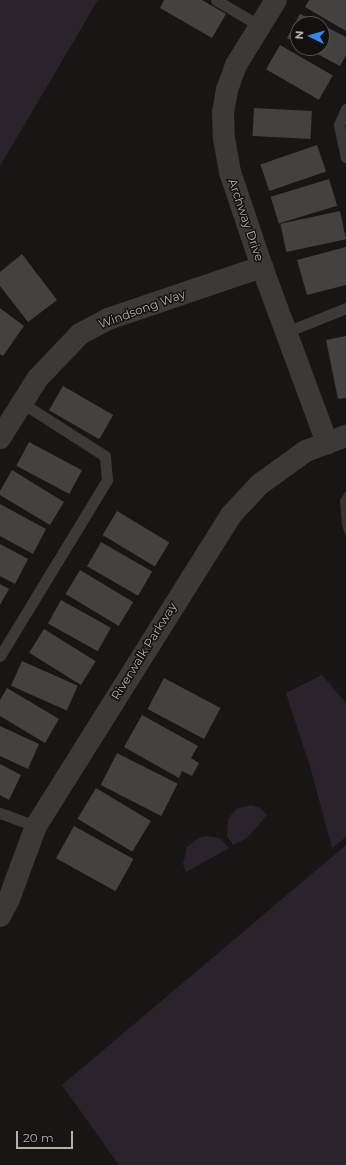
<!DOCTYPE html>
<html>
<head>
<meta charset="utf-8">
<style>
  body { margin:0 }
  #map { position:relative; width:346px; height:1165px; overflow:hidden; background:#171615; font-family:Montserrat,sans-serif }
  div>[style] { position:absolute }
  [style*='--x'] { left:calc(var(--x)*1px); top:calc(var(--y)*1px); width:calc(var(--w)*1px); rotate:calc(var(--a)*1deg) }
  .green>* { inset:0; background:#2b232b }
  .water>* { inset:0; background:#3d322d }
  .building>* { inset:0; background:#44423f; transform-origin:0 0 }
  .service>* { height:11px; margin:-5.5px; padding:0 5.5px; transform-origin:5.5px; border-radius:5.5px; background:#3c3a36 }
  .minor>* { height:22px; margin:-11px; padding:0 11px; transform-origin:11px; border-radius:11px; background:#3c3a36 }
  span { translate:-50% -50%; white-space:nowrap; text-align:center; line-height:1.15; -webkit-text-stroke:3px #121110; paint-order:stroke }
  .street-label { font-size:12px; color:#b7b0a6 }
  .north { position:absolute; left:290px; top:16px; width:40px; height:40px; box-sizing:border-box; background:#121110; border:1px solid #54514c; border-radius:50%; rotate:275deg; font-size:11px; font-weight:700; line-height:16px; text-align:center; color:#b7b0a6 }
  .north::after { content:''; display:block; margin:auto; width:14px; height:18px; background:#2f89f4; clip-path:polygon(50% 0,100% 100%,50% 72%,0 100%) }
  .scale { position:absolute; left:16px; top:1131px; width:57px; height:18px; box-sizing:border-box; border:2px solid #b7b0a6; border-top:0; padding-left:5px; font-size:12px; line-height:14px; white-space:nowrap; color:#b7b0a6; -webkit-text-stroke:3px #121110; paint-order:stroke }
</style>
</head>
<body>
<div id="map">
  <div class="green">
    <i style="clip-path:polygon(0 0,98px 0,0 166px)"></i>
    <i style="clip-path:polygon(322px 675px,346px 703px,346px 837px,332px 848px,311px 770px,286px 693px)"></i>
    <i style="clip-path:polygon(251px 805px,260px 808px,267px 815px,247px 838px,233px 845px,227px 836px,228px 819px,236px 809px)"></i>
    <i style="clip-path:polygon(206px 836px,220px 838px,229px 848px,186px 872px,183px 864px,187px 847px,199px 838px)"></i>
    <i style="clip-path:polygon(346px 845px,346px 1165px,119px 1165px,62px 1085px)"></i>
  </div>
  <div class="water">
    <i style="clip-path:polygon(346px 491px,346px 537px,342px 525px,340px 500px)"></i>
  </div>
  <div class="building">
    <i style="clip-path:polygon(164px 0,202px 0,226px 14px,212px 38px,160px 8px)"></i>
    <i style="clip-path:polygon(309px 0,346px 0,346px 31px,305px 7px)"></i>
    <i style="clip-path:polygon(300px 14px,320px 24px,298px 24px,298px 44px,287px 38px)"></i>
    <i style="clip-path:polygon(322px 25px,346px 37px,346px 55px,340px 66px,306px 48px,322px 48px)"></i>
    <i style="left:280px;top:45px;width:61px;height:28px;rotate:30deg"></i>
    <i style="left:254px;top:108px;width:58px;height:28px;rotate:3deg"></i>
    <i style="left:317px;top:145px;width:28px;height:60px;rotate:71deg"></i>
    <i style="left:329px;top:179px;width:28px;height:61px;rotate:73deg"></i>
    <i style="left:340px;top:211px;width:29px;height:61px;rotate:78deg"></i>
    <i style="clip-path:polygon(346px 247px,346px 285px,307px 295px,297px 260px)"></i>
    <i style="clip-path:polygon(22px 254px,57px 300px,28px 322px,0 286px,0 272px)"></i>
    <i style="clip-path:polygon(0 308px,24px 326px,3px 356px,0 354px)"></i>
    <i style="clip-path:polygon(346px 336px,346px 398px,338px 399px,326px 340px)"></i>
    <i style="left:63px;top:386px;width:58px;height:28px;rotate:30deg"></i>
    <i style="left:29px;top:442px;width:60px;height:27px;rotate:28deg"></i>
    <i style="clip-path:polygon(12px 470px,64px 502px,50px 525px,0 495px,0 491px)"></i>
    <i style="clip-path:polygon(0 504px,46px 529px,33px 554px,0 536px)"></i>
    <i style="left:117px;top:511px;width:61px;height:28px;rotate:31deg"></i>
    <i style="left:101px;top:542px;width:59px;height:28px;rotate:30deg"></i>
    <i style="clip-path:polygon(0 544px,28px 559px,15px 584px,0 576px)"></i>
    <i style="left:80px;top:570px;width:62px;height:28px;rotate:31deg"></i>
    <i style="clip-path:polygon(0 584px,9px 589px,0 605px)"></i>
    <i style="left:61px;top:600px;width:57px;height:27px;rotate:29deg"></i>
    <i style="left:44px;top:629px;width:61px;height:28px;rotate:32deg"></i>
    <i style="left:22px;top:661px;width:61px;height:27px;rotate:24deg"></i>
    <i style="left:164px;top:678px;width:64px;height:35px;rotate:28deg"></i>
    <i style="clip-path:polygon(7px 688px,59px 719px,45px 743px,0 716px,0 700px)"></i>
    <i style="clip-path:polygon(142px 715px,198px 746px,191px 758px,199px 763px,192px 776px,182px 771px,179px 778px,124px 747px)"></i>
    <i style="clip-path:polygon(0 726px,39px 744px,28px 769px,0 756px)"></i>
    <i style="left:117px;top:753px;width:68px;height:36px;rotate:27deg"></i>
    <i style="clip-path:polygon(0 764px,21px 775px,9px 800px,0 795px)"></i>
    <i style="left:96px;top:788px;width:64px;height:36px;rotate:31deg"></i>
    <i style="left:74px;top:826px;width:68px;height:37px;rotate:29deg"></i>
  </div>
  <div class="service">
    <i style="--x:216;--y:0;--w:51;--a:30.6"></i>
    <i style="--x:346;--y:109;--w:17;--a:114"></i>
    <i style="--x:339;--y:125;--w:33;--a:78"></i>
    <i style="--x:286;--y:332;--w:65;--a:-21.8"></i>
    <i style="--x:0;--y:656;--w:206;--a:-58.7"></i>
    <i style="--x:107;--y:480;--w:24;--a:-95"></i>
    <i style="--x:105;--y:456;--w:98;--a:-147.4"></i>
    <i style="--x:0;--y:813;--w:38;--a:20"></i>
  </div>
  <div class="minor">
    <i style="--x:276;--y:0;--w:76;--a:121.6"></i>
    <i style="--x:236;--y:65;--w:27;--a:110"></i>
    <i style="--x:227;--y:90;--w:23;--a:100"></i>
    <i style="--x:223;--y:113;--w:25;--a:88"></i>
    <i style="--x:224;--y:138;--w:35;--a:80"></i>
    <i style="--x:230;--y:172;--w:100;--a:71.4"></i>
    <i style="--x:262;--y:267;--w:188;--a:69.7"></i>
    <i style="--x:0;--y:438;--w:71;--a:-57.7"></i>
    <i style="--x:38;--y:378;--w:61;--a:-46.3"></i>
    <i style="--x:80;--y:334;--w:32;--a:-28"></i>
    <i style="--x:108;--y:319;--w:163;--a:-18.7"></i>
    <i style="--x:0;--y:916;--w:19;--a:-62"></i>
    <i style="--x:9;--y:899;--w:78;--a:-69.7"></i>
    <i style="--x:36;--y:826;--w:367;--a:-57.9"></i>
    <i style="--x:231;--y:515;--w:42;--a:-46.9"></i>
    <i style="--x:260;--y:484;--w:57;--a:-35.7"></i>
    <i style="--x:306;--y:451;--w:43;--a:-20.6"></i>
  </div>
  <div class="street-label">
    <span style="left:246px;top:220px;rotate:71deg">Archway Drive</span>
    <span style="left:142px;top:309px;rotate:-20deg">Windsong Way</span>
    <span style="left:144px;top:651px;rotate:-58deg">Riverwalk Parkway</span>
  </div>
  <div class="north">N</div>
  <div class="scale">20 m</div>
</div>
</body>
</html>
